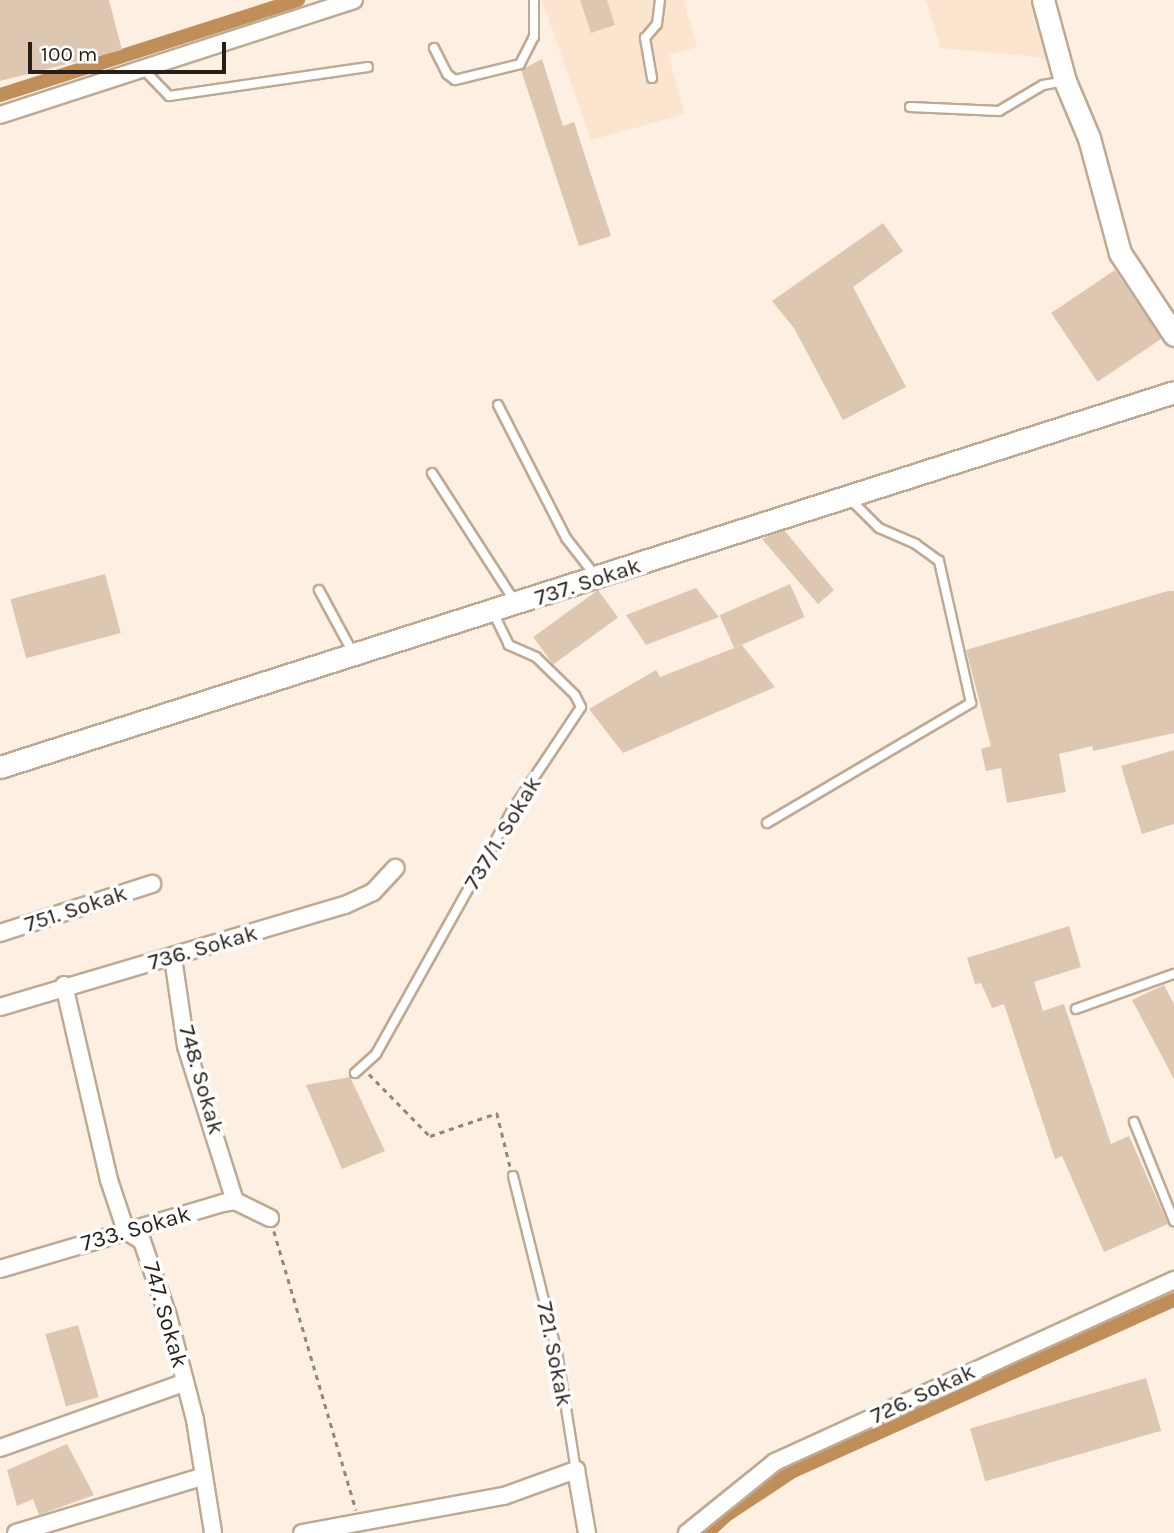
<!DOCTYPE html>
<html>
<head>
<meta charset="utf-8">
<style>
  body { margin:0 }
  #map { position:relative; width:1174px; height:1533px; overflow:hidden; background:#fdf0e2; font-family:Karla,sans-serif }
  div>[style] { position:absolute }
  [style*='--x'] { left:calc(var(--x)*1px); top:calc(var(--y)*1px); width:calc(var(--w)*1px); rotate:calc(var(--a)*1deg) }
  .built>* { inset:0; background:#fce5ce }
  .canal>* { height:14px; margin:-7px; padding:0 7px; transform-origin:7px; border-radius:7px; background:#c08e59 }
  .building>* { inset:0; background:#ddc7b1; transform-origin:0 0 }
  .path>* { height:2.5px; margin-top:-1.25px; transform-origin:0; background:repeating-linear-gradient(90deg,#91877c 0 5px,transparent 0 10px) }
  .roads { filter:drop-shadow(2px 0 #bfa993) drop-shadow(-2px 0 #bfa993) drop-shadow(0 2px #bfa993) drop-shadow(0 -2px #bfa993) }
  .lane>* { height:8px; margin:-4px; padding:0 4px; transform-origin:4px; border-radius:4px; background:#fff }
  .street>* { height:16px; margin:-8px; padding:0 8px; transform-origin:8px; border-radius:8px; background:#fff }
  .secondary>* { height:21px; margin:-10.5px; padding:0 10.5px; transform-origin:10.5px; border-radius:10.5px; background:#fff }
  span { translate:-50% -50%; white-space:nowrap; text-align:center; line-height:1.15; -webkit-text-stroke:7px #fff; paint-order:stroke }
  .street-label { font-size:23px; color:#271f17 }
  .scale { position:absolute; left:28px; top:42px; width:198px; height:32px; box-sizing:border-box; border:4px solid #271f17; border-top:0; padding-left:9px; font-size:21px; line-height:24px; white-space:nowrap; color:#271f17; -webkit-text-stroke:5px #fff; paint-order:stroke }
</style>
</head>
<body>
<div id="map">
  <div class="built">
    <i style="clip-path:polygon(542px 0,684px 0,697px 47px,668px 55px,685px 114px,591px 140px)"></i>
    <i style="clip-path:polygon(926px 0,1037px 0,1055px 65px,1038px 57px,940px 48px)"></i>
  </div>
  <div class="canal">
    <i style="--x:0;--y:95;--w:313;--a:-17.7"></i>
    <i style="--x:707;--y:1533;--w:25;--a:-43"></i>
    <i style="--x:725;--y:1516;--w:82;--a:-33.5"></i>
    <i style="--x:793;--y:1471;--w:418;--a:-24.2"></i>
  </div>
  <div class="building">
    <i style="clip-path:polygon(0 0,109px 0,122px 50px,0 81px)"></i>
    <i style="clip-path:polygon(580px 0,607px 0,615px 25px,591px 33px)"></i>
    <i style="clip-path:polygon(542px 59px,563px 126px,574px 122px,611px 236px,579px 246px,521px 70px)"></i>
    <i style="clip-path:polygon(883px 223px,903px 251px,853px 287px,906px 387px,843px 420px,794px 328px,772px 301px)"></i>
    <i style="left:1115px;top:270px;width:83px;height:77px;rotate:56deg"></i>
    <i style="clip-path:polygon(784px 530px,834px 590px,818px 604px,762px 539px)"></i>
    <i style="left:105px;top:574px;width:61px;height:98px;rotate:75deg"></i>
    <i style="left:790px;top:584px;width:36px;height:77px;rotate:66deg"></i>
    <i style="clip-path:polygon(696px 588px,719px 617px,646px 645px,626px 615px)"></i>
    <i style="left:598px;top:590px;width:34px;height:80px;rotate:54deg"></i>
    <i style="clip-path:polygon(1168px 591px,1174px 591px,1174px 733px,1093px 751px,1092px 746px,1059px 754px,1066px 792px,1007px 803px,1001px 768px,986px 771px,981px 749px,991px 746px,966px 650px)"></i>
    <i style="clip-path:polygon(742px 645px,775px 687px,623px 753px,589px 709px,656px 670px,660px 677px)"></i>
    <i style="clip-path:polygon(1174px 750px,1174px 824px,1142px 834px,1121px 766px)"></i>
    <i style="clip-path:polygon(1069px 926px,1081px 967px,1034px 982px,1043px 1011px,1064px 1004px,1111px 1144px,1129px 1136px,1168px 1224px,1104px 1252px,1062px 1156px,1055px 1159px,1004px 1004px,992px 1008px,981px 983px,975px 984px,967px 958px)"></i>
    <i style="clip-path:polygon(1164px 985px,1174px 1004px,1174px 1079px,1132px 1000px)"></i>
    <i style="clip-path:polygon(350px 1077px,385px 1151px,342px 1169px,306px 1085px)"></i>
    <i style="left:78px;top:1325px;width:75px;height:34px;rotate:74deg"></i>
    <i style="left:1146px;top:1378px;width:55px;height:183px;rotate:74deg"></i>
    <i style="clip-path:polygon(67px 1444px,94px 1495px,39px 1515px,33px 1499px,17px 1506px,7px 1470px)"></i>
  </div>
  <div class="path">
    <i style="--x:369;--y:1074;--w:87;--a:45.5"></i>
    <i style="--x:430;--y:1136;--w:71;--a:-18.9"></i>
    <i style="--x:497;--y:1113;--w:55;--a:76.2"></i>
    <i style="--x:274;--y:1231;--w:291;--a:73.6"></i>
  </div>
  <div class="roads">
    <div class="lane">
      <i style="--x:434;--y:48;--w:29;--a:63"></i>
      <i style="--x:447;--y:74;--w:10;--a:37"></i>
      <i style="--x:455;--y:80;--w:67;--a:-13.8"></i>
      <i style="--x:520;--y:64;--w:30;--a:-63"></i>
      <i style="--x:534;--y:37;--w:37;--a:-90"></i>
      <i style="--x:142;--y:68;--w:39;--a:46"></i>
      <i style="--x:169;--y:96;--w:201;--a:-8.3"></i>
      <i style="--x:652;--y:78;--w:41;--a:-99.9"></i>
      <i style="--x:645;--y:38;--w:18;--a:-49"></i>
      <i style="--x:657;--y:24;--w:24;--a:-83"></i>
      <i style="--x:910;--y:107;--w:89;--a:2.6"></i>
      <i style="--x:999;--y:111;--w:51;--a:-30.6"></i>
      <i style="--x:1043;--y:85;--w:22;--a:-10"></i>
      <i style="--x:498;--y:405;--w:149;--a:62.9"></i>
      <i style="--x:566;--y:538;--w:46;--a:52.1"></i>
      <i style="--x:432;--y:473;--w:153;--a:57.2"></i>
      <i style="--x:319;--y:590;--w:72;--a:61.6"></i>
      <i style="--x:767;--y:823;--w:237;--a:-30.5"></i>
      <i style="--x:971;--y:703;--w:146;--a:-102.7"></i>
      <i style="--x:939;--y:561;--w:29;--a:-144"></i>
      <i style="--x:916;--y:544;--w:40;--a:-156.6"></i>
      <i style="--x:879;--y:528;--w:42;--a:-135"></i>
      <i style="--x:1076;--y:1009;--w:104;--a:-19.7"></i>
      <i style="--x:355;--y:1073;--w:28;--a:-42"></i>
      <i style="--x:376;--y:1054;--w:277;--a:-60.8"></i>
      <i style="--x:511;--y:812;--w:126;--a:-56.3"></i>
      <i style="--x:581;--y:707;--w:13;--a:-117"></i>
      <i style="--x:575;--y:695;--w:54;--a:-135.7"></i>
      <i style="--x:536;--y:657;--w:30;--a:-156"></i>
      <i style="--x:509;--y:645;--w:37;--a:-116"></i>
      <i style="--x:1134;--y:1122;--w:107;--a:68"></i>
      <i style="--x:513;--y:1176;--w:181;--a:76"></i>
      <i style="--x:557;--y:1352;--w:120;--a:80.9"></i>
    </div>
    <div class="street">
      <i style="--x:0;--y:115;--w:372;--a:-18"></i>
      <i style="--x:0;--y:933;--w:160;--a:-17.9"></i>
      <i style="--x:173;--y:958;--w:89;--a:81.6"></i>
      <i style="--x:186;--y:1046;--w:163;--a:72.5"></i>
      <i style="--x:64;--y:985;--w:200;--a:77"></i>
      <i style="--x:109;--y:1180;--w:54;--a:71.6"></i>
      <i style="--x:126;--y:1231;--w:19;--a:32"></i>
      <i style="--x:142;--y:1241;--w:79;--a:70.9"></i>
      <i style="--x:168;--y:1316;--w:107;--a:75.4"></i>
      <i style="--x:195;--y:1420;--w:114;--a:80.9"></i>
      <i style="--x:0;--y:1007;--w:360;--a:-16.5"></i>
      <i style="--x:345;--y:905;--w:31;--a:-25"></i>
      <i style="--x:373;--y:892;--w:33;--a:-47"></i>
      <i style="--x:0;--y:1269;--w:233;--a:-16.5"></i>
      <i style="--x:223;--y:1203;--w:12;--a:-9"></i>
      <i style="--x:235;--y:1201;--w:39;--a:26"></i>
      <i style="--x:0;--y:1448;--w:195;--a:-19.5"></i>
      <i style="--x:16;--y:1533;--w:193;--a:-16.8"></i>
      <i style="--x:302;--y:1533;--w:205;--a:-10.4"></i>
      <i style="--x:504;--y:1496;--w:77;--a:-19.9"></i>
      <i style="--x:576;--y:1470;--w:64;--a:80.1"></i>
      <i style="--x:687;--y:1533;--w:113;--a:-38.9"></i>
      <i style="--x:775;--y:1462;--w:439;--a:-24.5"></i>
    </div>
    <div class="secondary">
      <i style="--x:1043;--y:0;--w:84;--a:74.8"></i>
      <i style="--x:1065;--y:81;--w:62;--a:67.2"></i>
      <i style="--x:1089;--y:138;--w:119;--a:74.9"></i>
      <i style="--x:1120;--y:253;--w:98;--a:56.6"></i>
      <i style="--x:0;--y:767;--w:1232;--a:-17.71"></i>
    </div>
  </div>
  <div class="street-label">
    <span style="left:588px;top:582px;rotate:-18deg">737. Sokak</span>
    <span style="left:503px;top:833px;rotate:-59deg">737/1. Sokak</span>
    <span style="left:76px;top:909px;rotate:-18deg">751. Sokak</span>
    <span style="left:203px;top:948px;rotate:-16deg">736. Sokak</span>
    <span style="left:201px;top:1080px;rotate:74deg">748. Sokak</span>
    <span style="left:136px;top:1229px;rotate:-16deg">733. Sokak</span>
    <span style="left:165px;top:1315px;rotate:74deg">747. Sokak</span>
    <span style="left:554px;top:1354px;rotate:79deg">721. Sokak</span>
    <span style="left:923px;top:1394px;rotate:-25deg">726. Sokak</span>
  </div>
  <div class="scale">100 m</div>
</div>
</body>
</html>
